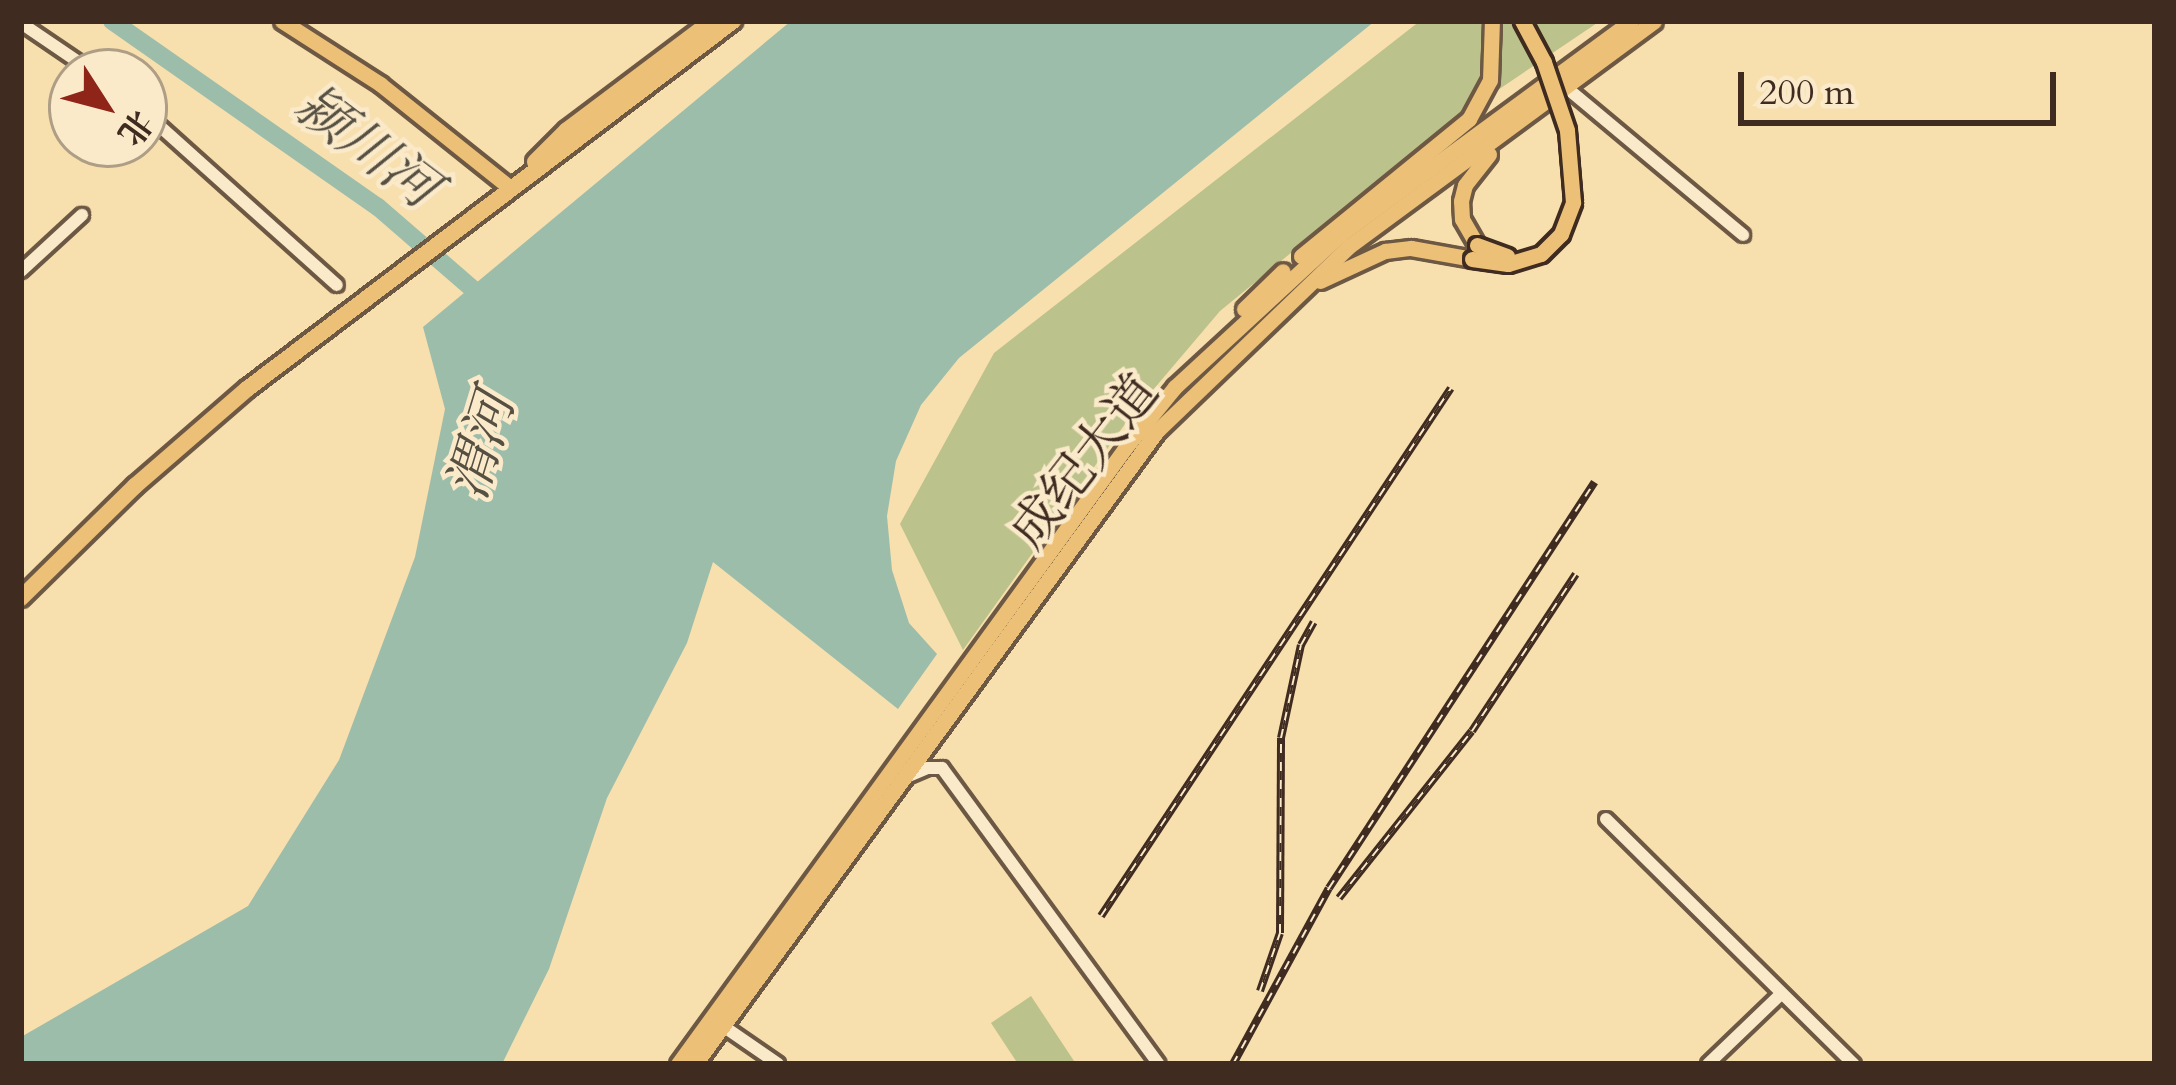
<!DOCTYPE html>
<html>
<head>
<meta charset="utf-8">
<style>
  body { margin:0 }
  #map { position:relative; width:2176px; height:1085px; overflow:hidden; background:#f7dfae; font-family:Cardo,"Noto Serif SC",serif }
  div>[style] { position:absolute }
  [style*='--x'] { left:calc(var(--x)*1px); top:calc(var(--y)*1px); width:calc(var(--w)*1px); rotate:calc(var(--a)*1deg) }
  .green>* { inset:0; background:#bbc28b }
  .water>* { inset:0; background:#9dbdab }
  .river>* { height:18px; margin:-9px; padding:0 9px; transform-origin:9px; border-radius:9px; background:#9dbdab }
  .roads { filter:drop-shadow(3px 0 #6d5844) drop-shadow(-3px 0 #6d5844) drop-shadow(0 3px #6d5844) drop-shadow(0 -3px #6d5844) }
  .minor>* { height:12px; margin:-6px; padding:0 6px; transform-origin:6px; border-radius:6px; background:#faeaca }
  .major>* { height:15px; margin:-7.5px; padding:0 7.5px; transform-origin:7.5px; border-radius:7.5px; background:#ecc077 }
  .highway>* { height:16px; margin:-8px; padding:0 8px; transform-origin:8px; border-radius:8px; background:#ecc077 }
  .rail>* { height:8px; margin-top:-4px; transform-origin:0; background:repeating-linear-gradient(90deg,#faeaca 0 9px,#3f2b20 0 18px); box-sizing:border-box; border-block:3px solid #3f2b20 }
  .bridges { filter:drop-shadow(3px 0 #3f2b20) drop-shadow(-3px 0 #3f2b20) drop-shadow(0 3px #3f2b20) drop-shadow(0 -3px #3f2b20) }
  .major-bridge>* { height:15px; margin:-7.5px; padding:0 7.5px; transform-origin:7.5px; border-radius:7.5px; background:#ecc077 }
  span { translate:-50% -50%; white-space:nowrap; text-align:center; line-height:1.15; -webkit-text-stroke:9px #faeaca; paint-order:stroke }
  .street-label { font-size:51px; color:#3f2b20 }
  .water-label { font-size:54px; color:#565043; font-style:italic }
  .frame { position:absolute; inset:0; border:24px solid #3f2b20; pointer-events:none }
  .north { position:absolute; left:48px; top:48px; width:120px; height:120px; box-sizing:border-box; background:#faeaca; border:3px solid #af9e86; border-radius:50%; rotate:126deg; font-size:33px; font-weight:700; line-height:48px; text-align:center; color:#3f2b20 }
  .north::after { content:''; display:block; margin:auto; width:42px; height:54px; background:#8f2418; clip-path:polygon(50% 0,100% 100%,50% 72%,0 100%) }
  .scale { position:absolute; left:1738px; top:72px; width:318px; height:54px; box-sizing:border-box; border:6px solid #3f2b20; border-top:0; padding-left:15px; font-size:36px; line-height:42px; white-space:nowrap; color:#3f2b20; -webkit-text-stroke:9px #faeaca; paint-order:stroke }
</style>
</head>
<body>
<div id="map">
  <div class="green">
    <i style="clip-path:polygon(1420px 21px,1600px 21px,1452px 121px,1220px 311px,1130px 417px,963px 650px,900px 524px,994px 353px)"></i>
    <i style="clip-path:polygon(1031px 996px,1076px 1064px,1018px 1064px,991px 1023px)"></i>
  </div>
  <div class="water">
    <i style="clip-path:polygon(791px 21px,1375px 21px,959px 358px,921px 405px,896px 461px,887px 516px,892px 570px,909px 623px,937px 654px,898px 709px,713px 562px,687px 643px,607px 798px,549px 969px,502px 1064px,21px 1064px,21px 1037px,248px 906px,339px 760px,415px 557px,445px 409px,423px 327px)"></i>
  </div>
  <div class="river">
    <i style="--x:112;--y:21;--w:325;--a:35"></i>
    <i style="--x:378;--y:207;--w:147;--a:40.9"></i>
  </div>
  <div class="roads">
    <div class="minor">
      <i style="--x:21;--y:23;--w:87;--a:34.2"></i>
      <i style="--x:1568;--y:89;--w:228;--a:39.8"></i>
      <i style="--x:144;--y:112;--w:259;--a:41.9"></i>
      <i style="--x:21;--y:271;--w:83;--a:-42.6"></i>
      <i style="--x:904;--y:778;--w:25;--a:-23"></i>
      <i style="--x:927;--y:768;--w:15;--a:0"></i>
      <i style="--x:942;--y:768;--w:367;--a:53.8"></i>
      <i style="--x:1606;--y:819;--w:349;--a:44.7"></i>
      <i style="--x:723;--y:1026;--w:67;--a:34.6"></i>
      <i style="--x:1708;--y:1064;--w:100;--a:-43.8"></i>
    </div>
    <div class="major">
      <i style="--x:282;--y:21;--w:117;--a:32.7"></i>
      <i style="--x:380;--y:84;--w:165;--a:38.6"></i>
      <i style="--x:1477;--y:245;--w:30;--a:-120"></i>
      <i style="--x:1462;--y:219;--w:18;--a:-93"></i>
      <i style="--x:1461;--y:201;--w:16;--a:-76"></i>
      <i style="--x:1465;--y:185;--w:39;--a:-52"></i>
      <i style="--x:1301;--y:256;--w:217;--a:-39.2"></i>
      <i style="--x:1469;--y:119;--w:44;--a:-61.7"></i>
      <i style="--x:1490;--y:80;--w:59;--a:-88.1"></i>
      <i style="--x:1320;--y:281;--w:72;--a:-24.8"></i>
      <i style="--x:1385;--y:251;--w:26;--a:-7"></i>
      <i style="--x:1411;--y:248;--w:62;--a:10.2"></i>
      <i style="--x:1244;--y:309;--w:54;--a:-44.3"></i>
      <i style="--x:678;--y:1064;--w:762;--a:-54.02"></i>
      <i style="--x:1126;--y:447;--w:77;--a:-50.8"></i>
      <i style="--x:1175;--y:387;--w:226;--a:-42.7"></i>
      <i style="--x:1341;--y:234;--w:360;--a:-36.3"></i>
      <i style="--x:695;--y:1064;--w:784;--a:-53.88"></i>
      <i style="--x:1157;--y:431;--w:265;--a:-43.9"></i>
      <i style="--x:1348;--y:247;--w:380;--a:-36.4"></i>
    </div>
    <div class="highway">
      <i style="--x:535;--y:162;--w:45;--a:-45"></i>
      <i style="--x:567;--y:130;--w:181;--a:-36.9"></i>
      <i style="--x:21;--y:598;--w:160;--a:-44.5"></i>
      <i style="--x:135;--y:486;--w:148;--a:-40.9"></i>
      <i style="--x:247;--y:389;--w:610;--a:-37.13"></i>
    </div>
  </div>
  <div class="rail">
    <i style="--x:1339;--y:898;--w:213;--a:-51.5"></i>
    <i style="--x:1472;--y:731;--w:188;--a:-56.5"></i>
    <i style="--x:1101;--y:916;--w:633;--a:-56.46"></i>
    <i style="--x:1260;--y:991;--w:61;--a:-71"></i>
    <i style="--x:1280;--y:933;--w:195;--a:-89.7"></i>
    <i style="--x:1281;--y:738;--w:95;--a:-77.9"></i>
    <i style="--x:1301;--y:645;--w:26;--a:-61"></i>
    <i style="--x:1233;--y:1064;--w:200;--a:-61.4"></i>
    <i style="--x:1329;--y:888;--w:485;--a:-56.8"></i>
  </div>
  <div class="bridges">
    <div class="major-bridge">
      <i style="--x:1477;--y:245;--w:32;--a:20"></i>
      <i style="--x:1472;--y:259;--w:36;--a:8"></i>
      <i style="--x:1508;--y:264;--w:34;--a:-17"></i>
      <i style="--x:1541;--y:254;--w:28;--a:-45"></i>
      <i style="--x:1561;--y:234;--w:34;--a:-69"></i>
      <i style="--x:1573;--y:202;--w:72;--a:-94.8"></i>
      <i style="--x:1567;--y:130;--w:72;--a:-108.7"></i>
      <i style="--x:1544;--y:62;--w:47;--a:-118.2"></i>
    </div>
  </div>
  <div class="street-label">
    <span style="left:1085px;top:462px;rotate:-52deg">成纪大道</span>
  </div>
  <div class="water-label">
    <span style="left:366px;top:148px;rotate:37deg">颍川河</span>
    <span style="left:483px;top:446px;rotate:-73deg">渭河</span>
  </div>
  <div class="frame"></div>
  <div class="north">北</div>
  <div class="scale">200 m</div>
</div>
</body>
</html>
